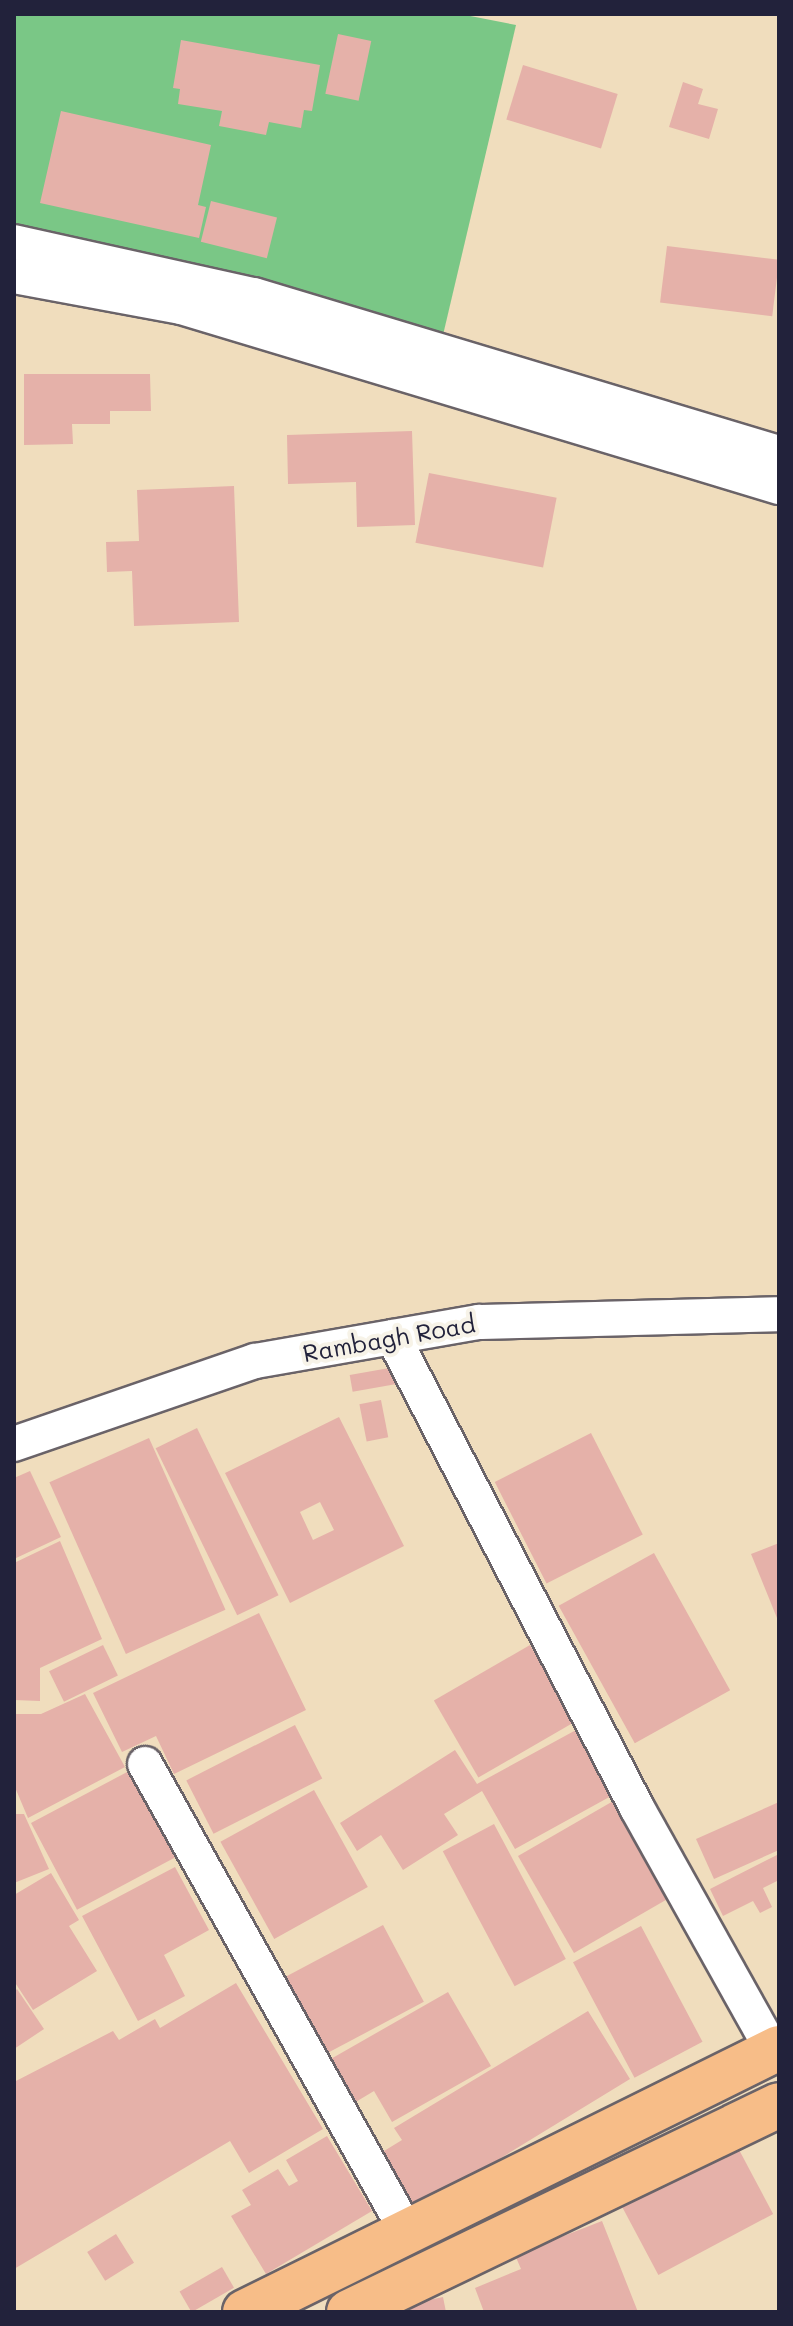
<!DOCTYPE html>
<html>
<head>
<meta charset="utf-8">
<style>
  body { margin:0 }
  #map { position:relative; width:793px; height:2326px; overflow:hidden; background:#f0ddbd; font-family:Mali,sans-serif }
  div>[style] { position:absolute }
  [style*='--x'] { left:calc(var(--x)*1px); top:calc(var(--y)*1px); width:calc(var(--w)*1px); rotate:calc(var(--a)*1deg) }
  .green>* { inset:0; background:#7ac786 }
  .building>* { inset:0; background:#e5b1a9; transform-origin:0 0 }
  .roads { filter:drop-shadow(2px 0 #6a6368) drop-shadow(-2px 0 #6a6368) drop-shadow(0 2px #6a6368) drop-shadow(0 -2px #6a6368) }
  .minor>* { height:34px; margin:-17px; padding:0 17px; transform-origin:17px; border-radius:17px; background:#fff }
  .major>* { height:44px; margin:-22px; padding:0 22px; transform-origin:22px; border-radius:22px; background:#f7bd88 }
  span { translate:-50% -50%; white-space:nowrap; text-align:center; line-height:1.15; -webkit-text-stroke:8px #f7f3e8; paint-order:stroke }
  .street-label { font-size:24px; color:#22223b }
  .frame { position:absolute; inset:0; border:16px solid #22223b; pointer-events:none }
</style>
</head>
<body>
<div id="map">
  <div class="green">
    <i style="clip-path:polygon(14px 14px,460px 14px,516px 25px,439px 352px,14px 275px)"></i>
  </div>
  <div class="building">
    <i style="left:338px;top:34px;width:34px;height:61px;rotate:12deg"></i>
    <i style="clip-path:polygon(181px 40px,320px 65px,312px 111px,304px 110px,301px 128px,269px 122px,266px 135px,219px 126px,222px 111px,178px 104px,180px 89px,173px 88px)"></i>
    <i style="left:523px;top:65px;width:99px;height:57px;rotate:17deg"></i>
    <i style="clip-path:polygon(683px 82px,703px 89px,698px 104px,718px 109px,709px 139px,669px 127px)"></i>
    <i style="clip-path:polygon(61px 111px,211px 145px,198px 205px,206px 207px,199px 238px,40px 203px)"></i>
    <i style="left:211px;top:201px;width:68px;height:42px;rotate:14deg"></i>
    <i style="left:667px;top:246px;width:113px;height:57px;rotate:7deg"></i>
    <i style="clip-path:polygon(24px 374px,150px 374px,151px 411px,110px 411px,110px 424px,72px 424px,73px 444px,24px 445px)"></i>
    <i style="clip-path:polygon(412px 431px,415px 525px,357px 527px,356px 482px,288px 484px,287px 435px)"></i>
    <i style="left:429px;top:473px;width:130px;height:71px;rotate:11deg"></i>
    <i style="clip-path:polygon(234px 486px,239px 622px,134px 626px,132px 571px,107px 572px,106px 542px,139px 541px,137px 490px)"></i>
    <i style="left:395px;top:1367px;width:17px;height:46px;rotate:80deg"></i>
    <i style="left:381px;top:1400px;width:38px;height:22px;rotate:79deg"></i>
    <i style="clip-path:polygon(evenodd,339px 1417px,404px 1546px,290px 1603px,225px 1473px,339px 1417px,320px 1502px,334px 1530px,313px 1540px,300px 1512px,320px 1502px)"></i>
    <i style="left:197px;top:1428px;width:186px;height:46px;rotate:64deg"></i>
    <i style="left:591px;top:1433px;width:114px;height:108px;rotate:63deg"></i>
    <i style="left:149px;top:1438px;width:188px;height:109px;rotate:66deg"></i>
    <i style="clip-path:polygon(30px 1471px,61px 1537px,14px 1559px,14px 1478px)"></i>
    <i style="clip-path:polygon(60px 1541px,102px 1639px,40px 1668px,40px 1701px,14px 1700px,14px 1563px)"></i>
    <i style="clip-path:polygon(779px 1543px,779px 1623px,751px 1554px)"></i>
    <i style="left:654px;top:1553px;width:157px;height:109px;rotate:61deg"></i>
    <i style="clip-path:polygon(259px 1613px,306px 1710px,174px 1774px,156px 1736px,122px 1752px,93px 1693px)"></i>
    <i style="left:103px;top:1645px;width:34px;height:60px;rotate:64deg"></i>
    <i style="left:530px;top:1645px;width:89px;height:111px;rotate:60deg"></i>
    <i style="clip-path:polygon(85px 1694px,125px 1767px,28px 1818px,14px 1785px,14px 1714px,41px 1714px)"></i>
    <i style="left:295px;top:1725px;width:60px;height:122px;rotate:63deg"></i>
    <i style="clip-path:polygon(576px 1730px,613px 1795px,515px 1849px,482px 1791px,444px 1814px,458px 1835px,403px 1870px,381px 1835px,357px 1851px,340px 1823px,455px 1750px,477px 1784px)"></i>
    <i style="left:129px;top:1771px;width:98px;height:111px;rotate:62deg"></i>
    <i style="left:314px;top:1790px;width:111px;height:107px;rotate:61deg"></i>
    <i style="left:615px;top:1800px;width:112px;height:112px;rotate:60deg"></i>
    <i style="clip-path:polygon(779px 1802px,779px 1850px,714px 1879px,696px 1839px)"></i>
    <i style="clip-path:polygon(14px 1814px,24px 1814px,49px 1869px,14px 1883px)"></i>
    <i style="left:494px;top:1824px;width:153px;height:58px;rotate:62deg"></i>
    <i style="clip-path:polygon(779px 1854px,779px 1880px,763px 1888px,772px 1907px,760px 1913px,753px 1901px,723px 1916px,710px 1889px)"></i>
    <i style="clip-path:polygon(175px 1867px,209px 1930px,164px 1955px,185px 1996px,138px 2021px,82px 1916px)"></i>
    <i style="clip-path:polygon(51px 1873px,79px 1920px,69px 1926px,97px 1971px,33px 2010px,14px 1981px,14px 1895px)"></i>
    <i style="left:383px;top:1925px;width:87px;height:114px;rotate:62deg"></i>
    <i style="left:641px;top:1926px;width:131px;height:77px;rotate:62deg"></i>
    <i style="clip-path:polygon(236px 1983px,323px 2129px,249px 2173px,230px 2141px,14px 2269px,14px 2082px,113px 2031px,119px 2040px,155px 2019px,160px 2028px)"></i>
    <i style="clip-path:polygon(17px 1989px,44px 2029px,14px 2049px,14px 1992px)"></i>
    <i style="clip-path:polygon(448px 1992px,491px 2066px,392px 2122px,374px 2091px,354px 2103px,329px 2060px)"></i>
    <i style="clip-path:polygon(588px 2011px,630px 2079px,406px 2216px,371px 2159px,402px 2140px,394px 2128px)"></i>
    <i style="clip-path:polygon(327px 2136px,372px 2211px,266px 2274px,231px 2216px,251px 2205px,242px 2190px,278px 2169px,289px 2186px,298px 2181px,286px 2160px)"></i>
    <i style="left:737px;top:2146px;width:77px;height:130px;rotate:62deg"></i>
    <i style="clip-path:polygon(602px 2221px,638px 2312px,484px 2312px,475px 2288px,521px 2269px,515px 2255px)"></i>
    <i style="left:116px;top:2234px;width:34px;height:34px;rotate:58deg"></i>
    <i style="left:222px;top:2267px;width:24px;height:49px;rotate:60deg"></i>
    <i style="clip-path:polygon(443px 2297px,446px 2312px,411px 2312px,410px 2304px)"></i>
  </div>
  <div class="roads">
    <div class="minor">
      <i style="--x:14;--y:242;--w:246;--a:12.5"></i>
      <i style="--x:254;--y:295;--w:548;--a:16.75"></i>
      <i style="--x:14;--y:276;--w:170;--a:10.5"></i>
      <i style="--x:181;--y:307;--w:625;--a:16.75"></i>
      <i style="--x:393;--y:1337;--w:530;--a:62.61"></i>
      <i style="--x:637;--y:1808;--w:278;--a:60.8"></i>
      <i style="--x:14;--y:1444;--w:255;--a:-19"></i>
      <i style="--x:255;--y:1361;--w:227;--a:-9.9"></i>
      <i style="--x:479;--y:1322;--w:300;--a:-1.5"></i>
      <i style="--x:145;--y:1764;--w:536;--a:60.76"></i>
    </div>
    <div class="major">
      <i style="--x:245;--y:2312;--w:596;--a:-26.31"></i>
      <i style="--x:349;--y:2312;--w:477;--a:-25.7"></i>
    </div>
  </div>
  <div class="street-label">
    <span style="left:389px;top:1338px;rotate:-10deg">Rambagh Road</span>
  </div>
  <div class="frame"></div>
</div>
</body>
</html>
